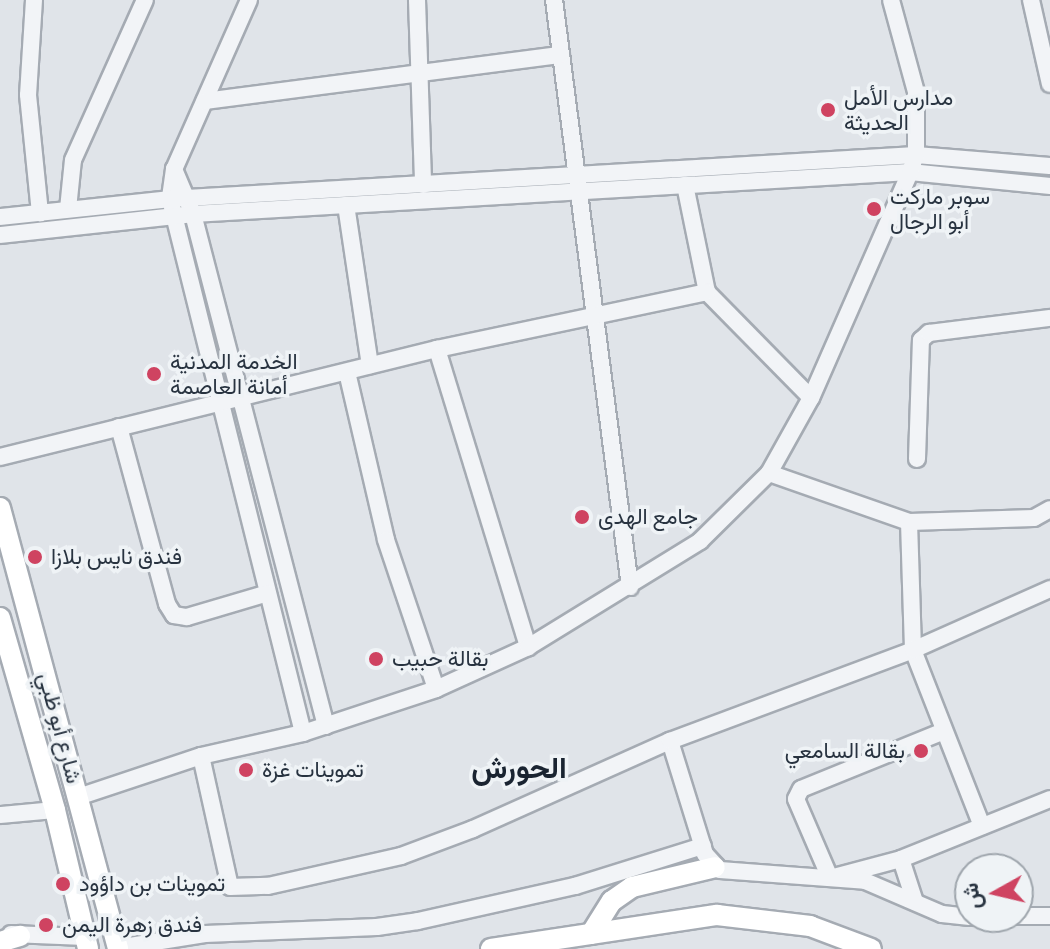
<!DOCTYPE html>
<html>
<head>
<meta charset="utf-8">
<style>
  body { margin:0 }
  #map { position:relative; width:1050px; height:949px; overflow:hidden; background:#e0e4e9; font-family:Signika,Vazirmatn,sans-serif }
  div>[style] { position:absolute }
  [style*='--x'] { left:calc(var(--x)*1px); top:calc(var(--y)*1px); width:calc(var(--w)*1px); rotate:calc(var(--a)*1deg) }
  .roads { filter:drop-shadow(2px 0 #a5abb3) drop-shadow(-2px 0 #a5abb3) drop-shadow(0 2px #a5abb3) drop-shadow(0 -2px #a5abb3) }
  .minor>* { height:16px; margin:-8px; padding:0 8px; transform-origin:8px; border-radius:8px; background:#f2f4f7 }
  .major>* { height:20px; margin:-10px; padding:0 10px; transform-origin:10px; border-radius:10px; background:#fff }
  .dots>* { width:22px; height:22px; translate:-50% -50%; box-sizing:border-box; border:4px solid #eff3f6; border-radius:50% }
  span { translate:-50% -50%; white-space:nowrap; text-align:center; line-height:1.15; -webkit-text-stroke:7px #eff3f6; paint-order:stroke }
  .poi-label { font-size:22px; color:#283340 }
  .left { translate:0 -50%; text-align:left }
  .right { translate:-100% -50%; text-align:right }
  .street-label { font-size:22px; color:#283340 }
  .district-label { font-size:30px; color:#1a2431; font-weight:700 }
  .north { position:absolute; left:954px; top:853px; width:80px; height:80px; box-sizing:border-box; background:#eff3f6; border:2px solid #9fa6ad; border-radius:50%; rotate:262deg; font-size:22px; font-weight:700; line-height:32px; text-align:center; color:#283340 }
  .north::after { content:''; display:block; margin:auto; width:28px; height:36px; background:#cf4361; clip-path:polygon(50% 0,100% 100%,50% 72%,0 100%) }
</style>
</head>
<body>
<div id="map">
  <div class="roads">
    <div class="minor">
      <i style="--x:34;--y:0;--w:95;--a:93.6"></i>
      <i style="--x:28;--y:95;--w:119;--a:84.2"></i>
      <i style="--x:249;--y:0;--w:185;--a:113.9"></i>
      <i style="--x:174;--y:169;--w:30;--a:98"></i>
      <i style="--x:170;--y:199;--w:550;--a:76.01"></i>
      <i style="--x:417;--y:0;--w:185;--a:88.1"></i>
      <i style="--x:554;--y:0;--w:592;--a:82.62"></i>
      <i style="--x:1031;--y:0;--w:86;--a:77.3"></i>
      <i style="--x:205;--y:101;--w:359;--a:-7.4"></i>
      <i style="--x:174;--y:169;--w:49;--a:67.1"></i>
      <i style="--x:193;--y:214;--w:529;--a:75.44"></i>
      <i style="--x:685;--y:185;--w:109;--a:78.4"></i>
      <i style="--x:707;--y:292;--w:148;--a:45.5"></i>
      <i style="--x:346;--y:205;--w:162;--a:81.5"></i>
      <i style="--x:68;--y:209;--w:49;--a:-84.2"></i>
      <i style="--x:73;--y:160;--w:175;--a:-65.8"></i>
      <i style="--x:0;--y:217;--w:171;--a:-6"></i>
      <i style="--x:170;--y:199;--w:747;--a:-3.38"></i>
      <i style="--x:916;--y:155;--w:134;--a:4.7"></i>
      <i style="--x:0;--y:235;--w:194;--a:-6.2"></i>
      <i style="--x:193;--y:214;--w:718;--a:-3.35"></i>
      <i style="--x:910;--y:172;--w:141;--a:5.7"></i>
      <i style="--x:437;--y:349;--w:312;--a:73"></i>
      <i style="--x:347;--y:372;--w:172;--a:76.9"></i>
      <i style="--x:386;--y:540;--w:157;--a:71.4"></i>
      <i style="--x:119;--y:427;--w:183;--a:74.8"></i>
      <i style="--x:167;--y:604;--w:13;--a:58"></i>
      <i style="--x:174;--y:615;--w:13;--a:9"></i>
      <i style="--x:187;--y:617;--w:84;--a:-16.5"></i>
      <i style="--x:0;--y:457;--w:450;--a:-13.9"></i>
      <i style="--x:437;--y:349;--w:276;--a:-11.9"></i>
      <i style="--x:917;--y:459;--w:119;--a:-88.1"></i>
      <i style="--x:921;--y:340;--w:11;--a:-41"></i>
      <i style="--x:929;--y:333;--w:122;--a:-7.1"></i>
      <i style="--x:769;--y:473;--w:148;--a:19.3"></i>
      <i style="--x:909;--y:522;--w:125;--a:-1.8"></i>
      <i style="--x:1034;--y:518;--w:18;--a:-29"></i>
      <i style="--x:909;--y:522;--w:128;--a:88.2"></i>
      <i style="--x:913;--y:650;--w:189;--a:68.6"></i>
      <i style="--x:944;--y:731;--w:154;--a:157.9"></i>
      <i style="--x:801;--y:789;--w:11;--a:117"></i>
      <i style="--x:796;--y:799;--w:86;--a:66.7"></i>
      <i style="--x:830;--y:878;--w:73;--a:-15"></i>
      <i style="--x:901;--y:859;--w:161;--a:-21.9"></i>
      <i style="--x:670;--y:741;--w:118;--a:72.8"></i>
      <i style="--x:705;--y:854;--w:22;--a:47"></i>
      <i style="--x:720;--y:870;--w:145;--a:4.3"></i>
      <i style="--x:865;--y:881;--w:84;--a:23.2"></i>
      <i style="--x:942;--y:914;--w:28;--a:6"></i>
      <i style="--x:201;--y:756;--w:134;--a:77.5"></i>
      <i style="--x:230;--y:887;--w:38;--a:-2"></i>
      <i style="--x:268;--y:886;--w:136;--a:-12.7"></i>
      <i style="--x:401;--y:856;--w:77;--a:-20.6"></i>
      <i style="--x:473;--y:829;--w:216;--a:-24.1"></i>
      <i style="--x:670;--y:741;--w:259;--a:-20.5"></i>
      <i style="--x:913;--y:650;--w:150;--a:-24"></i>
      <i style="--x:78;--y:797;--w:130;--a:-18.4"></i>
      <i style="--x:201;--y:756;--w:105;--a:-12.7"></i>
      <i style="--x:303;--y:733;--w:140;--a:-18.3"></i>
      <i style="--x:436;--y:689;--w:101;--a:-24.5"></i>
      <i style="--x:528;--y:647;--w:202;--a:-31.6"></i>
      <i style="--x:700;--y:541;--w:97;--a:-44.6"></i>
      <i style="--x:769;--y:473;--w:86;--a:-60.8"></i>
      <i style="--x:811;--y:398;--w:247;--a:-66.3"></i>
      <i style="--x:910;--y:172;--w:18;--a:-71"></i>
      <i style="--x:916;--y:155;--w:63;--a:-90"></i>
      <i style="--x:916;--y:92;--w:95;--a:-105.2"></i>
      <i style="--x:0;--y:815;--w:55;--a:-5.2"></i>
      <i style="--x:901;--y:859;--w:45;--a:72"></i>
      <i style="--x:1018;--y:916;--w:32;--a:0"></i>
      <i style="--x:11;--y:934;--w:74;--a:2.3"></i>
      <i style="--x:117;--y:948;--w:89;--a:-9"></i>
      <i style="--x:205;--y:934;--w:172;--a:-2.3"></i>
      <i style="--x:377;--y:927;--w:41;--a:-8.3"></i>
      <i style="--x:418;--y:921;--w:161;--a:-12.6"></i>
      <i style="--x:575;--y:886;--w:134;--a:-17.4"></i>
    </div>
    <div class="major">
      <i style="--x:0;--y:508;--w:457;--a:75"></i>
      <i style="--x:0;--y:618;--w:200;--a:74"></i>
      <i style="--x:55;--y:810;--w:143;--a:76.6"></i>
      <i style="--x:591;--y:934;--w:39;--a:-58"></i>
      <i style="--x:612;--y:901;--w:24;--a:-35"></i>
      <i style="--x:632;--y:887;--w:85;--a:-13.5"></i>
      <i style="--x:0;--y:942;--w:21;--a:-17"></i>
      <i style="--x:491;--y:949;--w:229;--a:-8.6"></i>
      <i style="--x:717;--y:915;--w:94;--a:6.7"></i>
      <i style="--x:810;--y:926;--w:65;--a:20.7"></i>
    </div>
  </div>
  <div class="dots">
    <i style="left:828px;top:110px;background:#cf4361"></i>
    <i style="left:874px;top:209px;background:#cf4361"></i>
    <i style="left:154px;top:374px;background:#cf4361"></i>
    <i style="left:582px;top:517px;background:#cf4361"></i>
    <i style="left:35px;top:557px;background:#cf4361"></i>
    <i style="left:376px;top:659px;background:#cf4361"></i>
    <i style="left:921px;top:751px;background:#cf4361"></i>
    <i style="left:246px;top:770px;background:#cf4361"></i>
    <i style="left:63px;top:884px;background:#cf4361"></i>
    <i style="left:46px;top:925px;background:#cf4361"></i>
  </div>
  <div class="poi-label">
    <span class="left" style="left:844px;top:110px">مدارس الأمل<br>الحديثة</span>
    <span class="left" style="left:890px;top:209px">سوبر ماركت<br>أبو الرجال</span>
    <span class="left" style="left:170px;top:374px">الخدمة المدنية<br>أمانة العاصمة</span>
    <span class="left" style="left:598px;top:517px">جامع الهدى</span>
    <span class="left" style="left:51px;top:557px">فندق نايس بلازا</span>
    <span class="left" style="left:392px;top:659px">بقالة حبيب</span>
    <span class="right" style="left:905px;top:751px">بقالة السامعي</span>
    <span class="left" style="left:262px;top:770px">تموينات غزة</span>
    <span class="left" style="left:79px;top:884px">تموينات بن داؤود</span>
    <span class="left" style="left:62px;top:925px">فندق زهرة اليمن</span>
  </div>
  <div class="street-label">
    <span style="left:60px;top:728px;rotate:75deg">شارع أبو ظبي</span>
  </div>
  <div class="district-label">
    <span style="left:519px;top:769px">الحورش</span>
  </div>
  <div class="north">ش</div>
</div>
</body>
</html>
